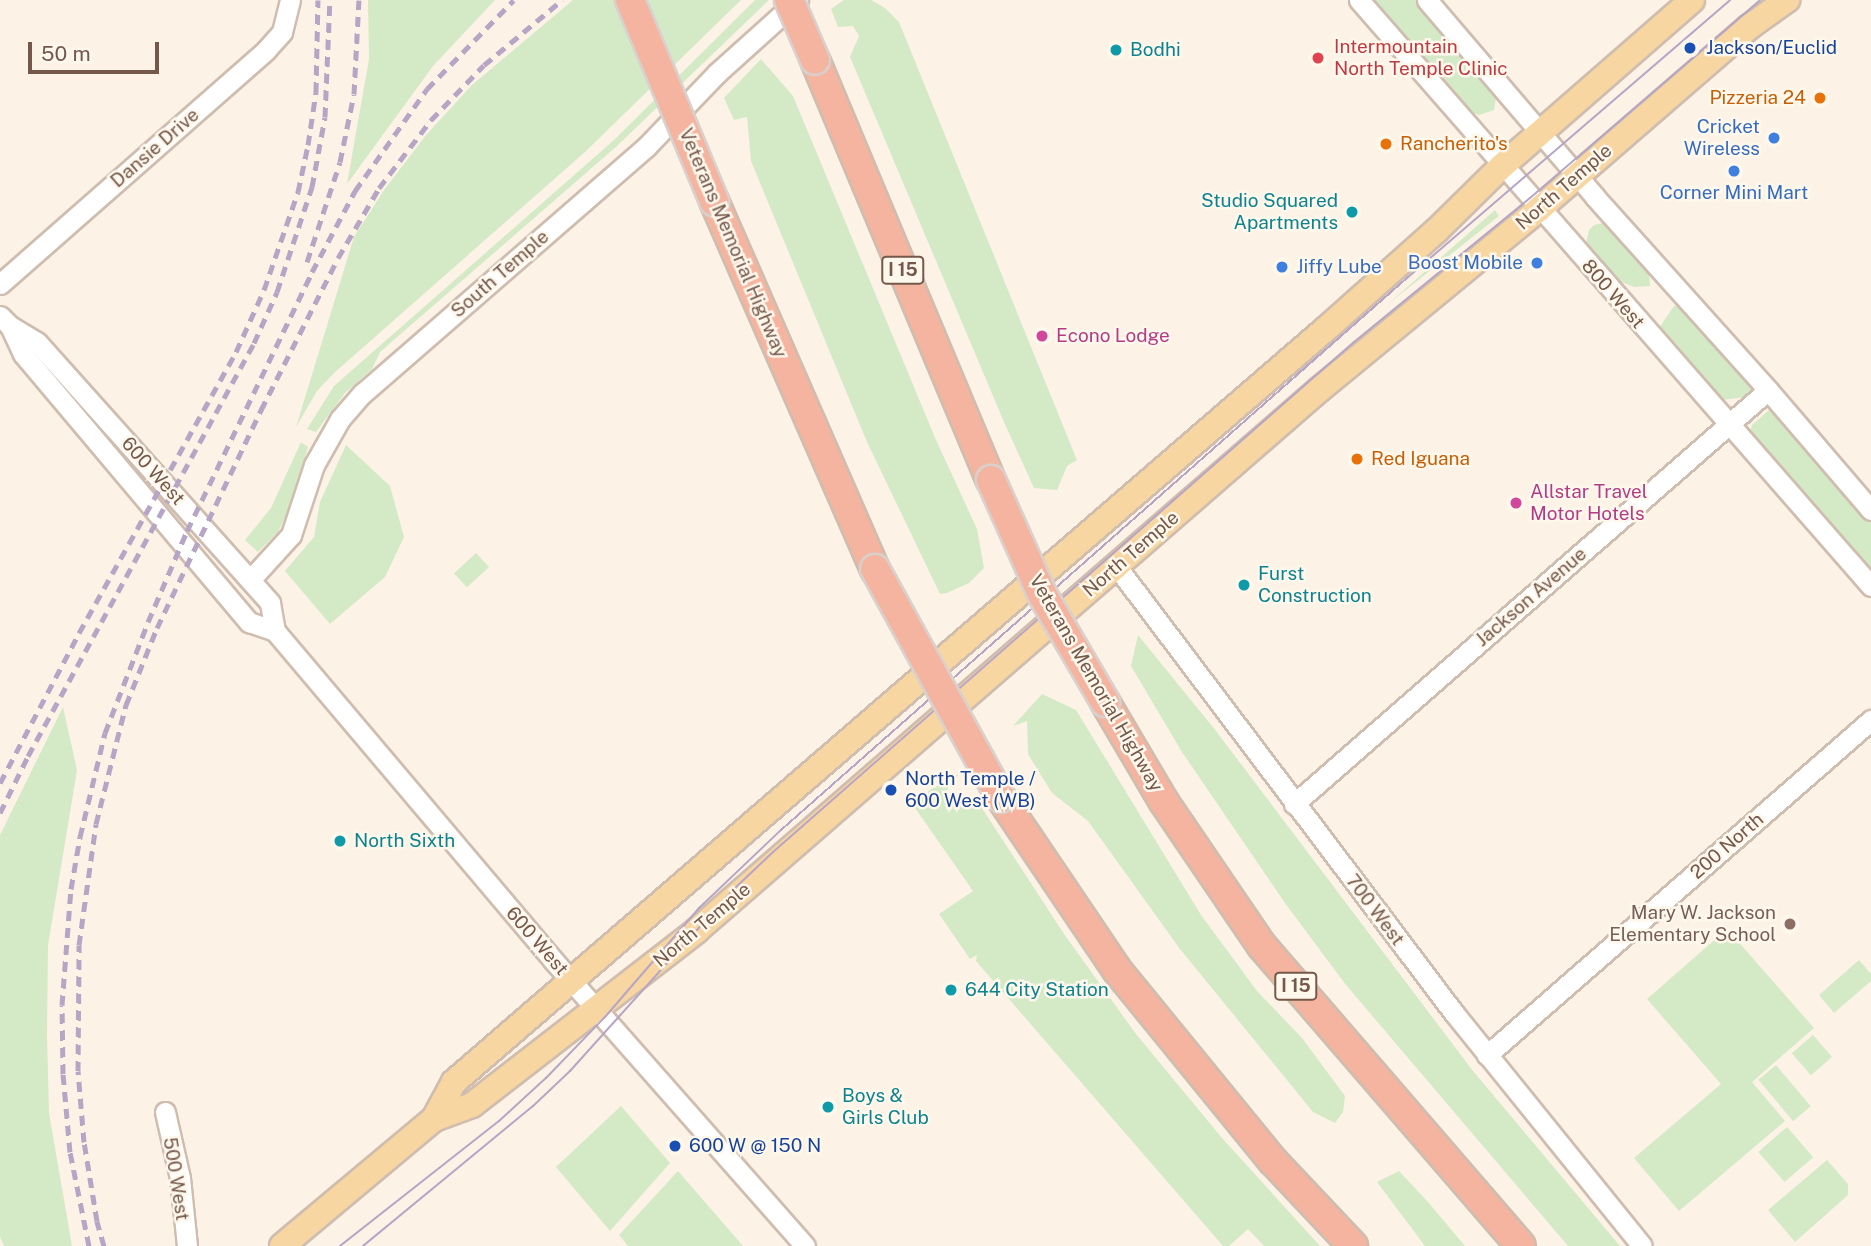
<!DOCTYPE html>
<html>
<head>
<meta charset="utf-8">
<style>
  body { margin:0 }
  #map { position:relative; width:1871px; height:1246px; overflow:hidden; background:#fcf3e6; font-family:"Public Sans",sans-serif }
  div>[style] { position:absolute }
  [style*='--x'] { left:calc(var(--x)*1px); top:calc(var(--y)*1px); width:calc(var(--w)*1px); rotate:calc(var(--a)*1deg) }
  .green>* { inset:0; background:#d4e9c5; transform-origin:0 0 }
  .roads { filter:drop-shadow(2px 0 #cfbdaf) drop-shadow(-2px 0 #cfbdaf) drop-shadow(0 2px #cfbdaf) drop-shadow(0 -2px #cfbdaf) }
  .minor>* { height:19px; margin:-9.5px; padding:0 9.5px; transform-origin:9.5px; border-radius:9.5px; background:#fff }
  .major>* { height:24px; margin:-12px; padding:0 12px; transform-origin:12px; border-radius:12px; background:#f8d6a1 }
  .highway>* { height:28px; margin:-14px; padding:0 14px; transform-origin:14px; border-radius:14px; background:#f4b49f }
  .tram>* { height:2px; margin:-1px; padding:0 1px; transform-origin:1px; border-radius:1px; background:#b6a5c5 }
  .rail>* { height:5px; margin-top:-2.5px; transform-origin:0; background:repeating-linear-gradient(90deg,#b6a5c5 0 10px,transparent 0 17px) }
  .bridges { filter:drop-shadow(2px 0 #d8d1cd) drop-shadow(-2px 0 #d8d1cd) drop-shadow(0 2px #d8d1cd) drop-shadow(0 -2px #d8d1cd) }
  .highway-bridge>* { height:28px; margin:-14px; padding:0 14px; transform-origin:14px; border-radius:14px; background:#f4b49f }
  .dots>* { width:19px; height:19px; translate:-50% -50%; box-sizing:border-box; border:4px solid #fef7ec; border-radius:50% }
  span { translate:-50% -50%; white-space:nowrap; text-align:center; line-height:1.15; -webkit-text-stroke:5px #fef7ec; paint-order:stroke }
  .shield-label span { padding:2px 5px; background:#fef7ec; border:2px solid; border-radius:5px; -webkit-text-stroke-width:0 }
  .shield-label { font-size:18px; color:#74594b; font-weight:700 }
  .health-label { font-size:19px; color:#be3a42 }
  .left { translate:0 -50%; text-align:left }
  .transit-label { font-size:19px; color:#164399 }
  .culture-label { font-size:19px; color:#0d838f }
  .right { translate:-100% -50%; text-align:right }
  .food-label { font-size:19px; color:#c56008 }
  .shop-label { font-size:19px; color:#366cbe }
  .street-label { font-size:19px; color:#74594b }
  .hotel-label { font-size:19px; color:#b23c85 }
  .education-label { font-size:19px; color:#785e54 }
  .scale { position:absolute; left:28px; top:42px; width:131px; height:32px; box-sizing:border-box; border:4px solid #74594b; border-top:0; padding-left:9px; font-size:21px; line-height:24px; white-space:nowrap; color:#74594b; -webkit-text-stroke:5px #fef7ec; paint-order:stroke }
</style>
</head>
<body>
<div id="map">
  <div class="green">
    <i style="clip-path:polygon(368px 0,495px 0,433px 66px,347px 184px,369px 59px)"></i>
    <i style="clip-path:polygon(573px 0,741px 0,585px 152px,334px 373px,317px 391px,296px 427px,354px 237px,384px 190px,427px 134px,472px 85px)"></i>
    <i style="clip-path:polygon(755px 0,769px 0,617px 146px,380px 352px,372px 369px,345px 393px,316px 432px,307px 429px,334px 386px,614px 140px)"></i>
    <i style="clip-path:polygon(844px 0,871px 0,885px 8px,899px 22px,1077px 460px,1067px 466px,1057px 490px,1034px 488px,1004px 422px,850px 57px,859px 36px,853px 26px,838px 27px,831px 9px)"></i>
    <i style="clip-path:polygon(1370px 0,1418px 0,1492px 86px,1496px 98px,1494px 110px,1479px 115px,1466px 110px)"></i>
    <i style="clip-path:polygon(761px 59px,793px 96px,936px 440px,977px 529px,984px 568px,969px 583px,947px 593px,940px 594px,867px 442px,751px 161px,747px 117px,734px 120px,724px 98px)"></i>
    <i style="clip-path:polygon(1495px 210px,1499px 216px,1388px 304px)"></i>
    <i style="clip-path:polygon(1608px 222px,1649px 271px,1650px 286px,1634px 287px,1617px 280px,1591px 252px,1586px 243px,1589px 230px,1594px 225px)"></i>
    <i style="clip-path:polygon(1674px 306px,1684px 306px,1754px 387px,1747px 397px,1721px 400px,1660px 332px,1659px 328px)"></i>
    <i style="clip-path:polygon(1769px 410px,1776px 413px,1871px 520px,1871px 576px,1750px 434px,1752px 425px)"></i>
    <i style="clip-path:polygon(301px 442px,308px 447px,291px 506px,278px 532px,258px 552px,245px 540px,271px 508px)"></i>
    <i style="clip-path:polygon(346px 445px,390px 486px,404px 537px,385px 577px,330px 624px,285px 571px,314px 537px,320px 502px)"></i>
    <i style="left:476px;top:553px;width:19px;height:30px;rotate:47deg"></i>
    <i style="clip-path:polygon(1138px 635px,1216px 731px,1473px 1071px,1620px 1246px,1568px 1246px,1346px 985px,1285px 903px,1182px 752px,1131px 666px)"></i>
    <i style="clip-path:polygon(1042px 694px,1076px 710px,1201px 915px,1257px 991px,1302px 1038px,1345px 1096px,1343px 1112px,1335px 1123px,1313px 1112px,1180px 949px,1088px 821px,1052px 793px,1028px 754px,1027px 721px,1013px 726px)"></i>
    <i style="clip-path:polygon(63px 707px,77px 770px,48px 945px,47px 1035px,49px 1113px,72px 1246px,4px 1246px,0 1237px,0 835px)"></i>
    <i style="clip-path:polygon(960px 773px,949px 785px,946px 795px,978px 802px,1064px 934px,1136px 1034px,1222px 1138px,1320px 1246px,1264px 1246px,1248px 1229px,1229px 1246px,1223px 1246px,976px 961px,977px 955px,970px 959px,939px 914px,973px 891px,913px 805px,930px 790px)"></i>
    <i style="clip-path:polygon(1727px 929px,1814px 1028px,1752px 1082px,1785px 1121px,1679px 1211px,1634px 1158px,1721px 1084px,1647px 999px)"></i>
    <i style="clip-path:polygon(1859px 960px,1871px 974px,1871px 981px,1834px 1013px,1819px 995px)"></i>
    <i style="left:1813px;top:1035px;width:29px;height:28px;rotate:49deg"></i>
    <i style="left:1776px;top:1065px;width:54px;height:23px;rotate:50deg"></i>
    <i style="clip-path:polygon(621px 1106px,670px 1163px,610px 1231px,556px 1167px)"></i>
    <i style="left:1787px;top:1127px;width:40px;height:38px;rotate:49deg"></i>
    <i style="clip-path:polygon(1827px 1160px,1848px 1184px,1848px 1195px,1795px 1242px,1768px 1210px)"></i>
    <i style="clip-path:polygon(678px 1171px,743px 1246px,628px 1246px,619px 1235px)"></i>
    <i style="clip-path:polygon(1399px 1171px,1428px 1202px,1465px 1246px,1425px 1246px,1377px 1182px)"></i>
  </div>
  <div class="roads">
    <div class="minor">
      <i style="--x:1359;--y:0;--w:778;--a:48.86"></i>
      <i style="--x:1427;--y:0;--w:259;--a:49.5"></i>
      <i style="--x:1595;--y:197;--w:259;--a:48.1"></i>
      <i style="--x:1768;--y:390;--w:158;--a:49.4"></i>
      <i style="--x:0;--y:284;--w:354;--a:-41.3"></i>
      <i style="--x:266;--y:50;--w:24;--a:-48"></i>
      <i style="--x:282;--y:32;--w:33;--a:-76"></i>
      <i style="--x:0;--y:316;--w:14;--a:45"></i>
      <i style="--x:10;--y:326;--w:31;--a:31"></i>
      <i style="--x:37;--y:342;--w:350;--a:48.2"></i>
      <i style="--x:270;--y:603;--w:28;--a:80"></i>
      <i style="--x:275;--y:631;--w:431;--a:49.8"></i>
      <i style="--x:553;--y:960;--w:381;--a:48.6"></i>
      <i style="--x:10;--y:326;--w:31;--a:65"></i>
      <i style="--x:23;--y:354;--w:351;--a:49.9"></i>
      <i style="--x:249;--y:622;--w:28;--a:19"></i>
      <i style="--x:1117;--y:567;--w:559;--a:52.93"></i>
      <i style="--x:1454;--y:1013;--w:299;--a:51.1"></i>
      <i style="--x:250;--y:580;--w:61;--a:-47.7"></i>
      <i style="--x:291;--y:535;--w:74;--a:-71.8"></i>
      <i style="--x:314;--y:465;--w:53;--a:-60.5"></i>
      <i style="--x:340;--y:419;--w:35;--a:-49"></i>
      <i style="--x:363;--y:393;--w:375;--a:-41"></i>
      <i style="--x:646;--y:147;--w:103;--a:-46.2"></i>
      <i style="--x:717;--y:73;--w:109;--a:-42"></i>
      <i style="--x:1294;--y:804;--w:629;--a:-41.13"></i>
      <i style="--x:1487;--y:1055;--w:510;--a:-41.1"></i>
      <i style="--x:165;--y:1112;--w:68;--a:77.2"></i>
      <i style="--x:180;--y:1178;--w:68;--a:84.1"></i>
    </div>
    <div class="major">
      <i style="--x:434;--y:1119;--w:42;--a:-61.6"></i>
      <i style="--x:454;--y:1082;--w:1154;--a:-40.82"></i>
      <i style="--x:1327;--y:328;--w:147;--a:-41.7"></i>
      <i style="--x:1437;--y:230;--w:91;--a:-44.6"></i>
      <i style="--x:1502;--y:166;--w:252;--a:-41.1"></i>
      <i style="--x:282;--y:1246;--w:198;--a:-39.9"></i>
      <i style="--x:434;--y:1119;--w:40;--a:-20.2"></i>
      <i style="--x:472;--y:1105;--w:284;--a:-37.8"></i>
      <i style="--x:696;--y:931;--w:827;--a:-40.98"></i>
      <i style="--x:1320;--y:389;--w:283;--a:-39.4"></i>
      <i style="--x:1539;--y:209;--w:278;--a:-40.9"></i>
      <i style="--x:1749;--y:27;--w:47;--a:-35.4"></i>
    </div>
    <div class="highway">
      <i style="--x:815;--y:60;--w:455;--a:67.3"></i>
      <i style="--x:714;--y:201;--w:402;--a:66.4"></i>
      <i style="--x:1105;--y:702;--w:116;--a:59.5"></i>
      <i style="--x:1164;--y:802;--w:174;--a:55.8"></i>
      <i style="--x:1262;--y:946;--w:396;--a:49.2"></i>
      <i style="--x:1001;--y:798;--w:207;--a:56"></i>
      <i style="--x:1117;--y:970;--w:247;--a:50.8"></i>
      <i style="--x:1273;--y:1161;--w:117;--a:46.7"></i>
    </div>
  </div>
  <div class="tram">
    <i style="--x:340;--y:1246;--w:202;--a:-38.2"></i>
    <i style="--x:499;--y:1121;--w:64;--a:-42.5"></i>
    <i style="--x:546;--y:1078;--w:85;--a:-46"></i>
    <i style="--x:605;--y:1017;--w:144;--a:-49.2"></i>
    <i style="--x:699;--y:908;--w:113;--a:-43.6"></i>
    <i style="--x:781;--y:830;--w:835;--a:-41.41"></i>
    <i style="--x:1407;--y:278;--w:426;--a:-40.7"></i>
    <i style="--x:363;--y:1246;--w:220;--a:-39.5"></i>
    <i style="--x:533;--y:1106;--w:51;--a:-43.4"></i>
    <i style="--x:570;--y:1071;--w:246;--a:-48"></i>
    <i style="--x:735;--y:888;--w:52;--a:-43.5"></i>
    <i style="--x:773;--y:852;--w:773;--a:-41.28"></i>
    <i style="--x:1354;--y:342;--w:227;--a:-39.3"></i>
    <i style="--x:1530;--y:198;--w:303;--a:-40.7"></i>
  </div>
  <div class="rail">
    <i style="--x:307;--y:262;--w:105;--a:-71.7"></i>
    <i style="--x:340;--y:162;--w:69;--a:-78.4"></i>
    <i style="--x:354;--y:94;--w:94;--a:-87"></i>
    <i style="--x:0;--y:783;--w:170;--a:-62.2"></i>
    <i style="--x:79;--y:633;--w:322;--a:-60.8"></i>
    <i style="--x:236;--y:352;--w:68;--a:-65.7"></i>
    <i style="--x:264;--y:290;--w:104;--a:-70.9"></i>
    <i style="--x:298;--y:192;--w:48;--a:-78"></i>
    <i style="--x:308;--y:145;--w:54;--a:-81.4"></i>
    <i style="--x:316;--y:92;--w:92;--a:-88.8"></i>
    <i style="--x:0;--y:813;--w:64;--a:-63.8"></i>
    <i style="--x:28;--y:756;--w:471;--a:-61.3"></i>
    <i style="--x:254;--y:343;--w:56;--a:-65.7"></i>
    <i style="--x:277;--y:292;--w:111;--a:-71.6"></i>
    <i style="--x:312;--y:187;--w:71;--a:-79.5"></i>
    <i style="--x:325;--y:117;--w:117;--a:-87.6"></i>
    <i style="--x:89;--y:1246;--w:96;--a:-101.4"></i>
    <i style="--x:70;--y:1152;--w:78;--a:-95.1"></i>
    <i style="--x:63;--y:1074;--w:69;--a:-90.8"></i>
    <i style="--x:62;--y:1005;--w:116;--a:-85.6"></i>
    <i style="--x:71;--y:889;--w:53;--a:-80.2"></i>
    <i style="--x:80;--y:837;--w:107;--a:-76.5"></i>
    <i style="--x:105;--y:733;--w:119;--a:-68.8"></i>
    <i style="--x:148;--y:622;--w:99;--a:-66.8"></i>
    <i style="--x:187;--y:531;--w:288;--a:-64.2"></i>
    <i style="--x:312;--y:272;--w:92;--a:-62"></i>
    <i style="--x:355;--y:191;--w:125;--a:-54.8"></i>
    <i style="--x:427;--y:89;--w:124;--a:-45.7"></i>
    <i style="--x:104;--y:1246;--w:26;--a:-106"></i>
    <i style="--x:97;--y:1221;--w:80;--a:-99.3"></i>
    <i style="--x:84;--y:1142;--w:71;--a:-94.8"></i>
    <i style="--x:78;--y:1071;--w:126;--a:-89.5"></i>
    <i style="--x:79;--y:945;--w:122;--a:-82"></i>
    <i style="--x:96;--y:824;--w:123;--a:-75.9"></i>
    <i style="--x:126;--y:705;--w:83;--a:-68.1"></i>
    <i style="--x:157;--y:628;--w:242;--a:-64.5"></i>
    <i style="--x:261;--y:410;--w:170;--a:-63.1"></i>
    <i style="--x:338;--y:258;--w:81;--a:-59.6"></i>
    <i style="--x:379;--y:188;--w:86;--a:-52.6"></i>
    <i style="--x:431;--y:120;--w:76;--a:-46.1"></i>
    <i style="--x:484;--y:65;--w:102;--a:-39.8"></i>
  </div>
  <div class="bridges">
    <div class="highway-bridge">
      <i style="--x:630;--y:0;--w:218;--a:67.3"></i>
      <i style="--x:789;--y:0;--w:65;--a:66.6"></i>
      <i style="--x:991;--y:480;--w:125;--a:65.9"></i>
      <i style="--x:1042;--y:594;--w:125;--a:59.7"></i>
      <i style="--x:875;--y:569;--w:261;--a:61.2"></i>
    </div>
  </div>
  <div class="dots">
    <i style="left:1690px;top:48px;background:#1a4fb4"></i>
    <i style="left:1116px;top:50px;background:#0f9aa8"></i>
    <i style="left:1318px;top:58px;background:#e0444e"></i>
    <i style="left:1820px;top:98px;background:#e8710a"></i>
    <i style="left:1774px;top:138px;background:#3f7fe0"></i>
    <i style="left:1386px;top:144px;background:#e8710a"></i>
    <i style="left:1734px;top:171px;background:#3f7fe0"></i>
    <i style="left:1352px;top:212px;background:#0f9aa8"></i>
    <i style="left:1537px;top:263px;background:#3f7fe0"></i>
    <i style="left:1282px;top:267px;background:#3f7fe0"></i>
    <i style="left:1042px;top:336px;background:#d1479c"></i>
    <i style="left:1357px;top:459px;background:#e8710a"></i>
    <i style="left:1516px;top:503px;background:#d1479c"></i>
    <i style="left:1244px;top:585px;background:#0f9aa8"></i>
    <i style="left:891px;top:790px;background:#1a4fb4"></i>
    <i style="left:340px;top:841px;background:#0f9aa8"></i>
    <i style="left:1790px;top:924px;background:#8d6e63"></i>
    <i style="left:951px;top:990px;background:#0f9aa8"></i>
    <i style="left:828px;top:1107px;background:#0f9aa8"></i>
    <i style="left:675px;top:1146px;background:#1a4fb4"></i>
  </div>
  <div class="shield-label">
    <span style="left:903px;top:270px">I 15</span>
    <span style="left:1296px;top:986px">I 15</span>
  </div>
  <div class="health-label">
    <span class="left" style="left:1334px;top:58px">Intermountain<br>North Temple Clinic</span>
  </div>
  <div class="transit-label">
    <span class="left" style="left:1706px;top:48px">Jackson/Euclid</span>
    <span class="left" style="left:905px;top:790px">North Temple /<br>600 West (WB)</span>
    <span class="left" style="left:689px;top:1146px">600 W @ 150 N</span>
  </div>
  <div class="culture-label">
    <span class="left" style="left:1130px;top:50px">Bodhi</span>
    <span class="right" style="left:1338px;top:212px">Studio Squared<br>Apartments</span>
    <span class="left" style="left:1258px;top:585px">Furst<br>Construction</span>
    <span class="left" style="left:354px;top:841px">North Sixth</span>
    <span class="left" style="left:965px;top:990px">644 City Station</span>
    <span class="left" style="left:842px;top:1107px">Boys &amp;<br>Girls Club</span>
  </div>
  <div class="food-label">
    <span class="right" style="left:1806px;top:98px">Pizzeria 24</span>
    <span class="left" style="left:1400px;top:144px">Rancherito's</span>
    <span class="left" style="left:1371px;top:459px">Red Iguana</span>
  </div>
  <div class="shop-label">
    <span class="right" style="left:1760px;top:138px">Cricket<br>Wireless</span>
    <span style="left:1734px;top:193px">Corner Mini Mart</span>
    <span class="right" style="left:1523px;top:263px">Boost Mobile</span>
    <span class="left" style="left:1296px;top:267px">Jiffy Lube</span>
  </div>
  <div class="street-label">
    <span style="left:155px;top:148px;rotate:-41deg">Dansie Drive</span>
    <span style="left:1564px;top:187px;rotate:-41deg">North Temple</span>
    <span style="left:733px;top:243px;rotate:67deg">Veterans Memorial Highway</span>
    <span style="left:500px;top:274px;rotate:-41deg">South Temple</span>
    <span style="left:1613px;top:294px;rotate:49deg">800 West</span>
    <span style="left:153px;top:471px;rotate:48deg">600 West</span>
    <span style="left:1131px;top:554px;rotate:-41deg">North Temple</span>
    <span style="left:1531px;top:597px;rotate:-41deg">Jackson Avenue</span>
    <span style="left:1096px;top:683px;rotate:60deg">Veterans Memorial Highway</span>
    <span style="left:1727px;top:846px;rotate:-41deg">200 North</span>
    <span style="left:1375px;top:910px;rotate:53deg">700 West</span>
    <span style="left:702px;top:925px;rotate:-40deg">North Temple</span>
    <span style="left:537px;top:941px;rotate:49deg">600 West</span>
    <span style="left:176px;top:1179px;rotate:81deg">500 West</span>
  </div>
  <div class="hotel-label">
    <span class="left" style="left:1056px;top:336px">Econo Lodge</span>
    <span class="left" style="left:1530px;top:503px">Allstar Travel<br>Motor Hotels</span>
  </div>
  <div class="education-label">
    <span class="right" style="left:1776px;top:924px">Mary W. Jackson<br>Elementary School</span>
  </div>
  <div class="scale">50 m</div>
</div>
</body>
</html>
